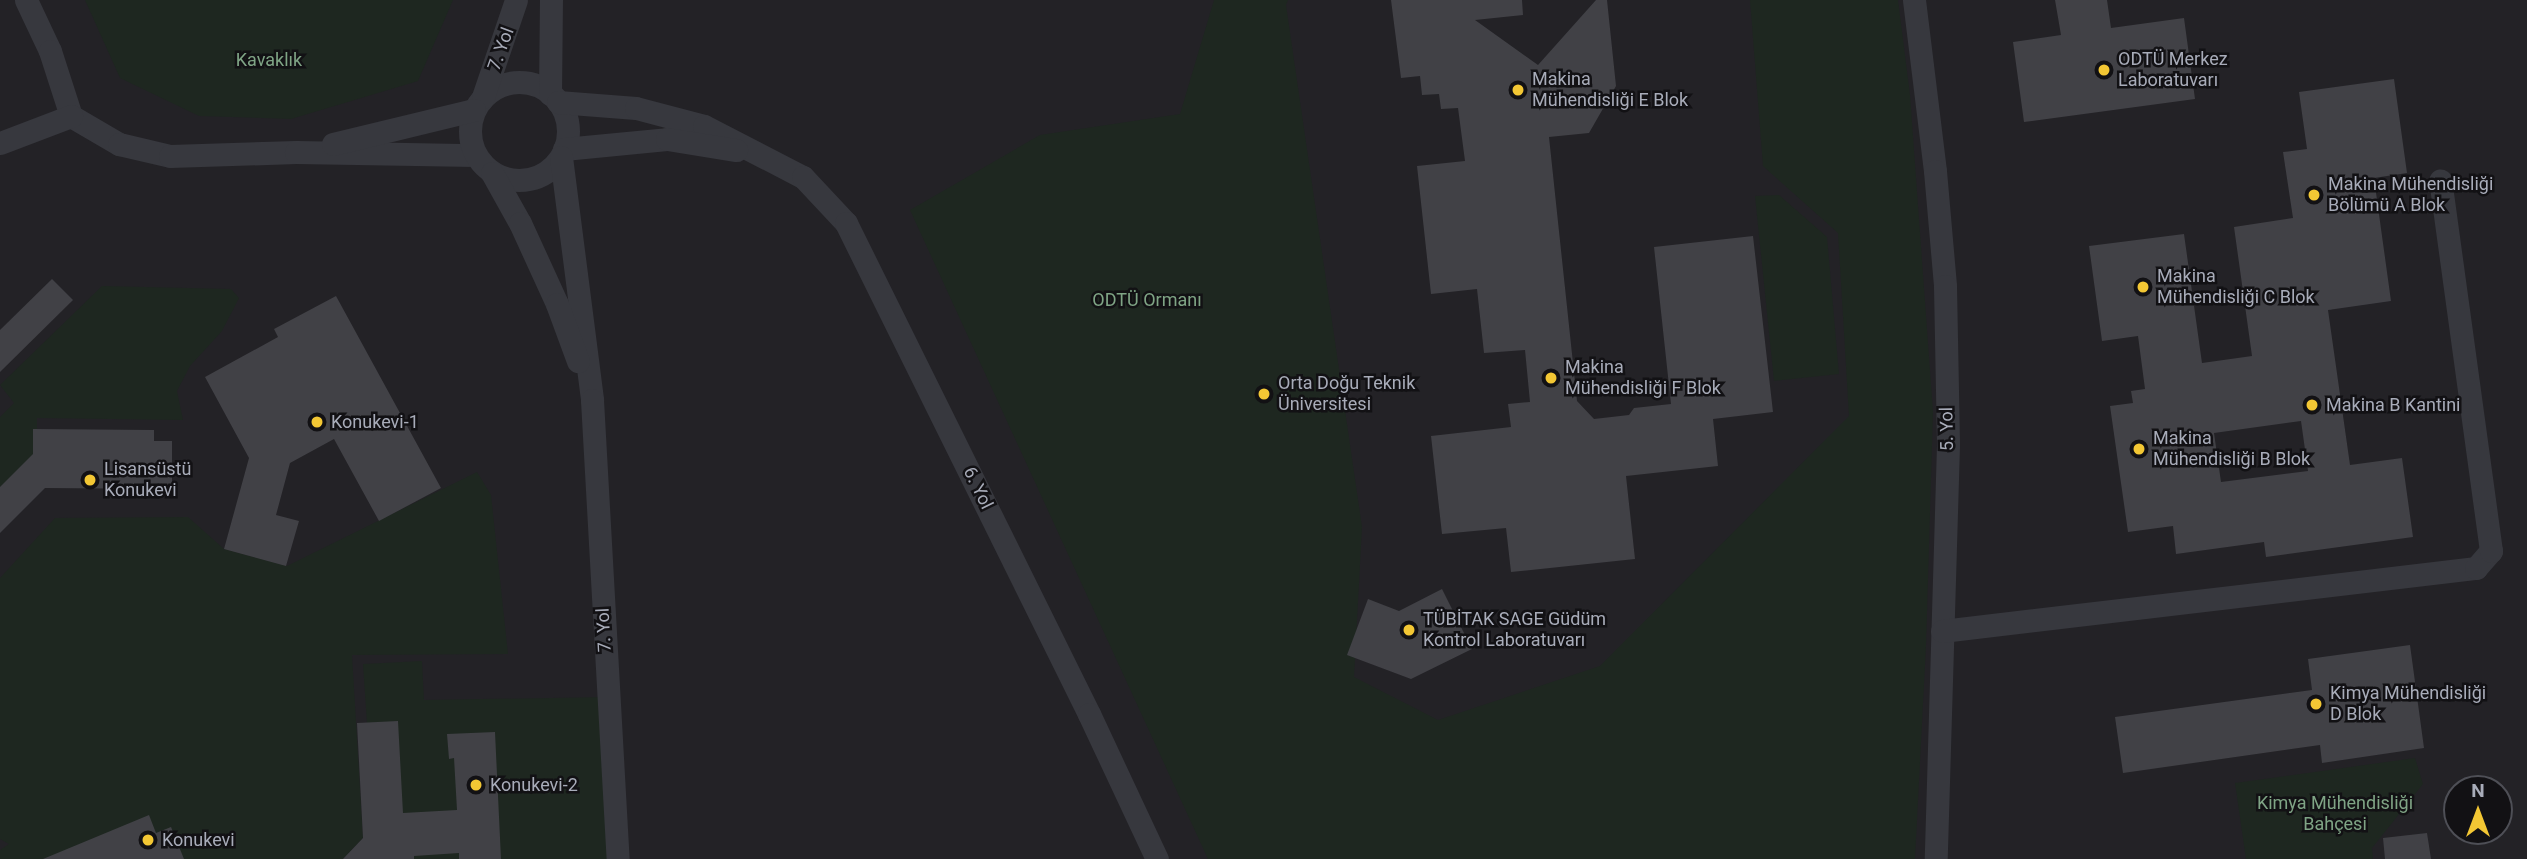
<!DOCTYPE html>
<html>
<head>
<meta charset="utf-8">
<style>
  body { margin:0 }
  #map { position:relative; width:2527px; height:859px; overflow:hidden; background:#171619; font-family:Roboto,sans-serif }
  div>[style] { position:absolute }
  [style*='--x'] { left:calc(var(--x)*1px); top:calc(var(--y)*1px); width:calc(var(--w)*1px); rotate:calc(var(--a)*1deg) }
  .built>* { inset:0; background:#232226 }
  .green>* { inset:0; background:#1e2720 }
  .building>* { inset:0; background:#414146 }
  .street>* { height:23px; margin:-11.5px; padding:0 11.5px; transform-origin:11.5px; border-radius:11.5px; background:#37383e }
  .street>.ring { margin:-11.5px; padding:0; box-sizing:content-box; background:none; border:23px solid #37383e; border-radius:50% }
  .dots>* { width:19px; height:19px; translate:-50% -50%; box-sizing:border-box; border:4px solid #121114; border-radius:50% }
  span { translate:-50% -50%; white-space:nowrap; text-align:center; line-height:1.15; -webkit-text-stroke:5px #121114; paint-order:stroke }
  .street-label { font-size:18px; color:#a8acb9 }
  .park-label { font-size:18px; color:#7fa485 }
  .poi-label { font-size:18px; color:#a8acb9 }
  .left { translate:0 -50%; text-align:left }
  .north { position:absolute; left:2443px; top:775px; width:70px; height:70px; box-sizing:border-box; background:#121114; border:2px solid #4e4f56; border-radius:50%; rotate:0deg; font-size:19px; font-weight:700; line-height:28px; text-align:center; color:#a8acb9 }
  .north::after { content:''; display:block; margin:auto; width:24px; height:32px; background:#f3c734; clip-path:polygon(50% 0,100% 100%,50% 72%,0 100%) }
</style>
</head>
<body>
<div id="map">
  <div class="built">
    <i style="clip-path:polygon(evenodd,0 0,2527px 0,2527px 859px,0 859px,0 0,2457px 789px,2499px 789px,2499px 831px,2457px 831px,2457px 789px)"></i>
  </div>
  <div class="green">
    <i style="clip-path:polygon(85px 0,453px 0,418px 81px,291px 119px,199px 116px,120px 78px)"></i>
    <i style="clip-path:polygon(1214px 0,1288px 0,1286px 5px,1362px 527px,1354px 677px,1438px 720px,1600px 666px,1849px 416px,1838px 233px,1763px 166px,1750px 0,1898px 0,1910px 95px,1933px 412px,1926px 646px,1915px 859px,1208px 859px,910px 210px,1040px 135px,1180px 114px)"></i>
    <i style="clip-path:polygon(1779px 195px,1827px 237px,1839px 374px,1774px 381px,1755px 196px)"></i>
    <i style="clip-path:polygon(102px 286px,231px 289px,239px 298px,222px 331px,190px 366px,177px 391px,183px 420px,37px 418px,37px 429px,33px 429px,37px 457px,0 487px,0 417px,14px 403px,0 385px)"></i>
    <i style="clip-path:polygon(477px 472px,491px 495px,508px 654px,352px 655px,363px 838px,343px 859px,0 859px,0 850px,9px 844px,0 839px,0 578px,55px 518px,188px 517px,224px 549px,287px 566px)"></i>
    <i style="clip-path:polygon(422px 661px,424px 700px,608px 697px,618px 859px,356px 859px,375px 842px,363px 664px)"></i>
    <i style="clip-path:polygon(2415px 758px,2423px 784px,2372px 848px,2373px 859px,2246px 859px,2235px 783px)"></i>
  </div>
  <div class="building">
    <i style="clip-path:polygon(1391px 0,1522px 0,1523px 15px,1475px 20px,1538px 65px,1596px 0,1607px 0,1616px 86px,1589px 133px,1549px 137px,1577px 401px,1594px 419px,1629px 415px,1634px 408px,1671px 404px,1654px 247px,1753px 236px,1773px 412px,1713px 419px,1718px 466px,1626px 476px,1635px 559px,1511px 572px,1506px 528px,1442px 534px,1431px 436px,1511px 427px,1508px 404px,1530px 402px,1525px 350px,1484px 353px,1477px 289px,1431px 294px,1417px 166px,1465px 161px,1458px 108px,1441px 109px,1439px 94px,1422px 95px,1420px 76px,1401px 78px)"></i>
    <i style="clip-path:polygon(2055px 0,2107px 0,2111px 28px,2184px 18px,2195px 99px,2024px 122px,2013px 42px,2061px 35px)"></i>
    <i style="clip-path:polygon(evenodd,2394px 79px,2407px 173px,2374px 178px,2391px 301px,2328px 310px,2350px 465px,2402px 458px,2413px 537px,2266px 557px,2264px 542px,2176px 554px,2173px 526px,2128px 532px,2110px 406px,2133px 403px,2131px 391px,2145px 389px,2138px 336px,2102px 341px,2089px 246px,2184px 234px,2202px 363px,2252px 356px,2234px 227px,2293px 218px,2283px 152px,2307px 149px,2299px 92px,2394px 79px,2301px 421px,2308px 471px,2221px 482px,2214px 433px,2301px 421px)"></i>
    <i style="clip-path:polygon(52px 279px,73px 300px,0 372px,0 330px)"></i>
    <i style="clip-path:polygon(336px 296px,441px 488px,379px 521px,334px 439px,290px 463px,276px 515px,299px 521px,286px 566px,224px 549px,249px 458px,205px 377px,278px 337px,274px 329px)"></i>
    <i style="clip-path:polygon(33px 429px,154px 430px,154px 441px,172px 441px,172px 489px,45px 488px,0 533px,0 487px,33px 454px)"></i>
    <i style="clip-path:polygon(1442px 589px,1472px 649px,1411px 679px,1347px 655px,1368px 599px,1399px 611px)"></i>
    <i style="clip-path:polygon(2410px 645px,2424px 748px,2322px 763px,2320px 745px,2123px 773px,2115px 717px,2312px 690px,2308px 659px)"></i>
    <i style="clip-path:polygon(398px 721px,403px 813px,457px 810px,454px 758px,449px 759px,447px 734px,495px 732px,501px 859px,459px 859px,459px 853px,414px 856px,414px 859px,343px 859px,363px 838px,357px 723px)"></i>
    <i style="clip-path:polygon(149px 815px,156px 833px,171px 827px,184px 859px,43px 859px)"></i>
    <i style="clip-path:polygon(2427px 833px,2431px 859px,2385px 859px,2383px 838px)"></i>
  </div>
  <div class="street">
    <i style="--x:26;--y:0;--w:56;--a:64.8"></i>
    <i style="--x:50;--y:51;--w:68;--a:72.1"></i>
    <i style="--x:71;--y:116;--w:56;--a:30.3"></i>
    <i style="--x:119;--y:144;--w:52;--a:13.2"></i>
    <i style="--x:170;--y:156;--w:126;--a:-1.8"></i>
    <i style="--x:296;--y:152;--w:179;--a:1"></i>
    <i style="--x:1914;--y:0;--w:172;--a:83"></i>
    <i style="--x:1935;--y:171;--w:115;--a:85"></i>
    <i style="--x:1945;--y:286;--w:159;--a:88.9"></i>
    <i style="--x:1948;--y:445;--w:414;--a:91.7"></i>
    <i class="ring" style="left:470px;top:82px;width:75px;height:75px"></i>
    <i style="--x:550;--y:94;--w:94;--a:-89.4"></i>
    <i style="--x:483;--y:97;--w:102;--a:-71.2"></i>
    <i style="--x:558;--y:102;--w:78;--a:4.4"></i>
    <i style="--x:636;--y:108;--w:70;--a:14.8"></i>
    <i style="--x:704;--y:126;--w:111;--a:27.3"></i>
    <i style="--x:803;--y:177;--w:63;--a:46.9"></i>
    <i style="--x:846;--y:223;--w:548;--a:63.67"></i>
    <i style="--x:1089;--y:714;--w:160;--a:64.9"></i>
    <i style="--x:0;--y:143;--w:76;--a:-20.8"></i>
    <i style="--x:333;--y:144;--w:145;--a:-13.6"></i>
    <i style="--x:564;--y:149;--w:103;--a:-5.5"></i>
    <i style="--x:667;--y:139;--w:70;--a:9.1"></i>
    <i style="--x:561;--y:157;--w:245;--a:82.7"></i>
    <i style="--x:592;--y:400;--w:460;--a:86.8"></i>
    <i style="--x:492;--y:173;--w:57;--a:60.8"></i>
    <i style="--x:520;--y:223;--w:89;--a:65.4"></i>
    <i style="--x:557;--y:304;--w:61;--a:69.8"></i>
    <i style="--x:1942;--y:631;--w:538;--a:-6.73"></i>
    <i style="--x:2476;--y:568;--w:23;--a:-49"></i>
    <i style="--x:2491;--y:551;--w:374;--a:-97.8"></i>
  </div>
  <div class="dots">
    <i style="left:2104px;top:70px;background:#f3c734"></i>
    <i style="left:1518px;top:90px;background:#f3c734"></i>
    <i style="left:2314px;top:195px;background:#f3c734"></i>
    <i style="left:2143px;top:287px;background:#f3c734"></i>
    <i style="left:1551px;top:378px;background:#f3c734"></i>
    <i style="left:1264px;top:394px;background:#f3c734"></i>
    <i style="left:2312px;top:405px;background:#f3c734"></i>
    <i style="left:317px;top:422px;background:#f3c734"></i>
    <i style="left:2139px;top:449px;background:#f3c734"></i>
    <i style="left:90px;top:480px;background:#f3c734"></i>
    <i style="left:1409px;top:630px;background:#f3c734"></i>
    <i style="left:2316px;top:704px;background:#f3c734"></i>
    <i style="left:476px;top:785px;background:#f3c734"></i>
    <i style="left:148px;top:840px;background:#f3c734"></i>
  </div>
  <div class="street-label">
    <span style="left:501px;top:49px;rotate:-70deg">7. Yol</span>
    <span style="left:1947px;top:429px;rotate:-91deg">5. Yol</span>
    <span style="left:978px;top:488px;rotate:64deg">6. Yol</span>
    <span style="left:604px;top:630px;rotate:-93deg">7. Yol</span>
  </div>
  <div class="park-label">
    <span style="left:269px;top:60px">Kavaklık</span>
    <span style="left:1147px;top:300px">ODTÜ Ormanı</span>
    <span style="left:2335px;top:814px">Kimya Mühendisliği<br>Bahçesi</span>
  </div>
  <div class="poi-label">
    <span class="left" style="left:2118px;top:70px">ODTÜ Merkez<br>Laboratuvarı</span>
    <span class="left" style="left:1532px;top:90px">Makina<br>Mühendisliği E Blok</span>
    <span class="left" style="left:2328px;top:195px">Makina Mühendisliği<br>Bölümü A Blok</span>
    <span class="left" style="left:2157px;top:287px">Makina<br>Mühendisliği C Blok</span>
    <span class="left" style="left:1565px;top:378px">Makina<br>Mühendisliği F Blok</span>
    <span class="left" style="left:1278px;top:394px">Orta Doğu Teknik<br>Üniversitesi</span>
    <span class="left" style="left:2326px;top:405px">Makina B Kantini</span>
    <span class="left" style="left:331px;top:422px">Konukevi-1</span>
    <span class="left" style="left:2153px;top:449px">Makina<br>Mühendisliği B Blok</span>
    <span class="left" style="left:104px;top:480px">Lisansüstü<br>Konukevi</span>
    <span class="left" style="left:1423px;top:630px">TÜBİTAK SAGE Güdüm<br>Kontrol Laboratuvarı</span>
    <span class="left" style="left:2330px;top:704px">Kimya Mühendisliği<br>D Blok</span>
    <span class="left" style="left:490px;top:785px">Konukevi-2</span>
    <span class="left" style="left:162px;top:840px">Konukevi</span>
  </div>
  <div class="north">N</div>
</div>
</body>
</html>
